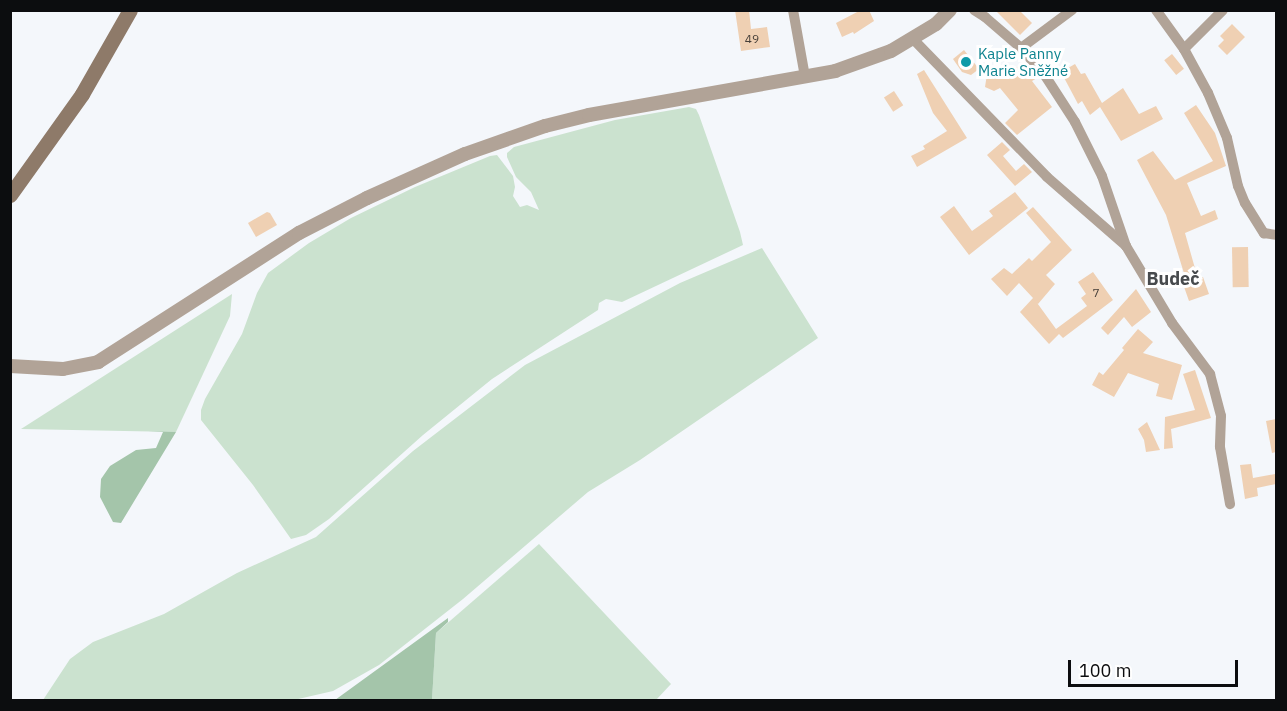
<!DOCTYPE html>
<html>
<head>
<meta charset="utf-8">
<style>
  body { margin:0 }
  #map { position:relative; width:1287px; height:711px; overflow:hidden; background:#f4f7fb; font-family:"IBM Plex Sans",sans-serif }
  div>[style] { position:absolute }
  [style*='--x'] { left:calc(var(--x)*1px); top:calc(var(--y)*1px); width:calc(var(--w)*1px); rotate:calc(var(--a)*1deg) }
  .green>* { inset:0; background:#cbe2cf }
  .forest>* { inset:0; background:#a4c5aa }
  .building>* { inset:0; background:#efd0b3; transform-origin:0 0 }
  .minor>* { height:10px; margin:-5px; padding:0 5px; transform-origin:5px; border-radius:5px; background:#b1a397 }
  .tertiary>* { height:14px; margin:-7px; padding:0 7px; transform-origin:7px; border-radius:7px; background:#b1a397 }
  .secondary>* { height:15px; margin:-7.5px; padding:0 7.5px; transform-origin:7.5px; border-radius:7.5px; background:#8e7a69 }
  .dots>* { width:16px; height:16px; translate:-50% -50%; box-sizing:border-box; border:3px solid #fff; border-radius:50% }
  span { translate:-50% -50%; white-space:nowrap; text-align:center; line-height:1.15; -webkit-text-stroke:6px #fff; paint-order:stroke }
  .number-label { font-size:12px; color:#453e38 }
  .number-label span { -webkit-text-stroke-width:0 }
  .culture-label { font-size:15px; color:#0d838f }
  .left { translate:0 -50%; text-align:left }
  .quarter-label { font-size:18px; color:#474a4d; font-weight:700 }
  .frame { position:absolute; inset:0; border:12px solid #0c0d0f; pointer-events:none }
  .scale { position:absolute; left:1068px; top:660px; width:170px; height:27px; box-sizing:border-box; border:3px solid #0c0d0f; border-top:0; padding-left:8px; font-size:18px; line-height:21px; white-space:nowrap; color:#0c0d0f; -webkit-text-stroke:4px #fff; paint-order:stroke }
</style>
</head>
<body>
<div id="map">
  <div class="green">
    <i style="clip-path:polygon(689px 107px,696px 109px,699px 115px,740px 232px,743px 245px,622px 302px,606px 299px,599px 303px,598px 310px,492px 379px,423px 435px,329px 519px,306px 535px,291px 539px,253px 485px,201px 420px,201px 410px,205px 399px,242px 334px,257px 293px,268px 273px,309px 243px,351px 218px,415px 187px,490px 156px,497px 155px,513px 176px,515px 187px,513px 196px,520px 207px,527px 205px,539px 210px,531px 192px,516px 177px,507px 157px,507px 153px,514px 147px,615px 120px)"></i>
    <i style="clip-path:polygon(762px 248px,818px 338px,640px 460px,588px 492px,463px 599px,379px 665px,333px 691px,294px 700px,43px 700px,70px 659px,93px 642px,164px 614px,237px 573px,316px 537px,413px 451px,525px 365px,680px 283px)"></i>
    <i style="clip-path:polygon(232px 294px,230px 316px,176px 432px,21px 429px)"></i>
    <i style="clip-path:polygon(539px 544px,671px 684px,656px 700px,432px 700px,436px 633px)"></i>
  </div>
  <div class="forest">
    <i style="clip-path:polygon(148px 431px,176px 432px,121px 523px,113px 522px,100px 497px,101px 479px,110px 466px,136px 450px,156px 448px,163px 432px)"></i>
    <i style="clip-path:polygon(448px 618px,448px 622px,436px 633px,432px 700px,335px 700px)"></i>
  </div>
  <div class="building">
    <i style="clip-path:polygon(735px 10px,749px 10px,751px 29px,767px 27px,770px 47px,741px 51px)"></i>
    <i style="clip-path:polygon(861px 10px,869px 10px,874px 21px,854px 34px,853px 32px,842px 37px,836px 23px)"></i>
    <i style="clip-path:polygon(995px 10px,1019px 10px,1032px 23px,1020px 35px)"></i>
    <i style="clip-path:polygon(1232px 24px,1245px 37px,1227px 55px,1218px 46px,1224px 40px,1220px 36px)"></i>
    <i style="clip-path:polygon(964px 50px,979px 69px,971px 75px,962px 72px,953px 59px)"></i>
    <i style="left:1172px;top:54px;width:19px;height:10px;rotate:51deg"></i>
    <i style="clip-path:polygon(1024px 62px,1037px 78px,1032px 81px,1052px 107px,1017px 135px,1005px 123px,1018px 110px,1000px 88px,994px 91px,985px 87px,987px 74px,993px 78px,1004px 71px,1006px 75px)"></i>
    <i style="clip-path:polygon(1075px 64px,1081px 74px,1085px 73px,1102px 103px,1123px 88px,1139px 114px,1156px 106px,1163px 119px,1121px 141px,1100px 107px,1090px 115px,1082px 101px,1078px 104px,1061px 72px)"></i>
    <i style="clip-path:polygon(924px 70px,967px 138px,917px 167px,911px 156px,925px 149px,923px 146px,947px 131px,933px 113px,917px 74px)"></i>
    <i style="left:894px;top:91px;width:17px;height:12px;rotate:57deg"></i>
    <i style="clip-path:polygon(1196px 105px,1215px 133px,1226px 166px,1187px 183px,1201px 216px,1215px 210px,1218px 219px,1185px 233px,1198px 279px,1203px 277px,1209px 294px,1189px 301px,1183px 284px,1187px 283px,1166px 215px,1137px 160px,1153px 151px,1175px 180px,1213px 161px,1184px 113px)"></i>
    <i style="clip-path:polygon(1002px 142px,1010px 150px,1003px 156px,1016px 171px,1024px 164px,1032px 172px,1015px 186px,987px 155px)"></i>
    <i style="clip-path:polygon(1015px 192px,1028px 208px,969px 255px,940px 217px,954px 206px,972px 231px,993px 216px,989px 211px)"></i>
    <i style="clip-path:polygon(1033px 207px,1072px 250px,1046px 275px,1055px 284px,1038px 304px,1035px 300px,1056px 329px,1087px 306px,1081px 298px,1086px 294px,1078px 282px,1093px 272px,1113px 300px,1063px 338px,1059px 334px,1049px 344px,1020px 312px,1033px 298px,1019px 283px,1007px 296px,991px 279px,1004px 268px,1012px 274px,1029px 258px,1032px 261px,1051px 242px,1026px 213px)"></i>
    <i style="clip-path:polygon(267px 212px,270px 213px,277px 225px,256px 237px,248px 223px)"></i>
    <i style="left:1248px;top:247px;width:40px;height:16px;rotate:89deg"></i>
    <i style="clip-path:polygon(1136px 289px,1151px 312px,1132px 327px,1124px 317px,1108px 335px,1101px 328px)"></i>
    <i style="clip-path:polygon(1138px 329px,1153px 342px,1143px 353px,1182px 365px,1172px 400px,1156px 396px,1159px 384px,1128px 373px,1114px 397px,1092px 385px,1099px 372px,1103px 375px,1124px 350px,1122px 348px)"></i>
    <i style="clip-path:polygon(1195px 370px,1211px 418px,1171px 429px,1173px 448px,1164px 449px,1165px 417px,1195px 410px,1183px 374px)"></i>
    <i style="clip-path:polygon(1276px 419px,1276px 452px,1272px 453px,1266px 421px)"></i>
    <i style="clip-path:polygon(1147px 422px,1160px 450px,1146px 452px,1144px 440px,1138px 429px)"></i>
    <i style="clip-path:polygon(1251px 464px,1253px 478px,1275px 474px,1276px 484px,1257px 488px,1258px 496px,1245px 499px,1240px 465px)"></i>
  </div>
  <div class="minor">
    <i style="--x:793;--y:10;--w:68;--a:79.8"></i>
    <i style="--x:974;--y:10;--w:13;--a:32"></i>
    <i style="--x:985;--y:17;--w:48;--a:40.7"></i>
    <i style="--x:1021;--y:48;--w:35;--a:49"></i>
    <i style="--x:1044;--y:74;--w:57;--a:57.1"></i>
    <i style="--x:1075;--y:122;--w:60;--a:63.4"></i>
    <i style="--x:1102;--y:176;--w:74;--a:71.1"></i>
    <i style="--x:1126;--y:246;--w:90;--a:59.1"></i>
    <i style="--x:1172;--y:323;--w:64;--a:53.3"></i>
    <i style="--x:1210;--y:374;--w:43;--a:75.3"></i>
    <i style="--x:1221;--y:416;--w:31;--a:92"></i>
    <i style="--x:1220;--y:447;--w:58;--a:80"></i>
    <i style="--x:1156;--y:10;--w:48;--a:54.3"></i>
    <i style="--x:1184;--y:49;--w:50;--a:61.4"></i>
    <i style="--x:1208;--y:93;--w:49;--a:67.1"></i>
    <i style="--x:1227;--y:138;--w:49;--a:77.1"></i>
    <i style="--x:1238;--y:186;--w:18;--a:68"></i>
    <i style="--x:1245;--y:203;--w:36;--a:58"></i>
    <i style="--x:1264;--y:233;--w:12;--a:9"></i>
    <i style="--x:913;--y:39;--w:192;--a:45.8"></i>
    <i style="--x:1047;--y:177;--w:105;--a:41.1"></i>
    <i style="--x:1021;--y:48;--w:64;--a:-36.7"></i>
    <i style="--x:1184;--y:49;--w:55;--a:-45"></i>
  </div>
  <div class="tertiary">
    <i style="--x:10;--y:366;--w:53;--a:3.2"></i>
    <i style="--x:63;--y:369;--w:36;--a:-11"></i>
    <i style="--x:98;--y:362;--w:239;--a:-32.7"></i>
    <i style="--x:299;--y:233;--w:76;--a:-27.2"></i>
    <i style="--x:367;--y:198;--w:107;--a:-24.2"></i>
    <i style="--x:465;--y:154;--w:85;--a:-19.3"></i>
    <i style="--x:545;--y:126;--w:45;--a:-14"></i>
    <i style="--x:589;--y:115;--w:250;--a:-10.1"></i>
    <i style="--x:835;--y:71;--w:59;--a:-19.7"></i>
    <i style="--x:891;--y:51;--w:52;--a:-31"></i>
    <i style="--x:936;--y:24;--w:20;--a:-45"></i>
  </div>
  <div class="secondary">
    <i style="--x:10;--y:195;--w:124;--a:-54.5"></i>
    <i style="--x:82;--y:94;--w:97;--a:-60.3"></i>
  </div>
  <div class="dots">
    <i style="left:966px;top:62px;background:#0f9aa8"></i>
  </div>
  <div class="number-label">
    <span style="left:752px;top:39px">49</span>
    <span style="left:1096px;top:293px">7</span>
  </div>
  <div class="culture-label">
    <span class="left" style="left:978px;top:62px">Kaple Panny<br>Marie Sněžné</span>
  </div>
  <div class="quarter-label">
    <span style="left:1173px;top:279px">Budeč</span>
  </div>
  <div class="frame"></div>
  <div class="scale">100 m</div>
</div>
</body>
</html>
